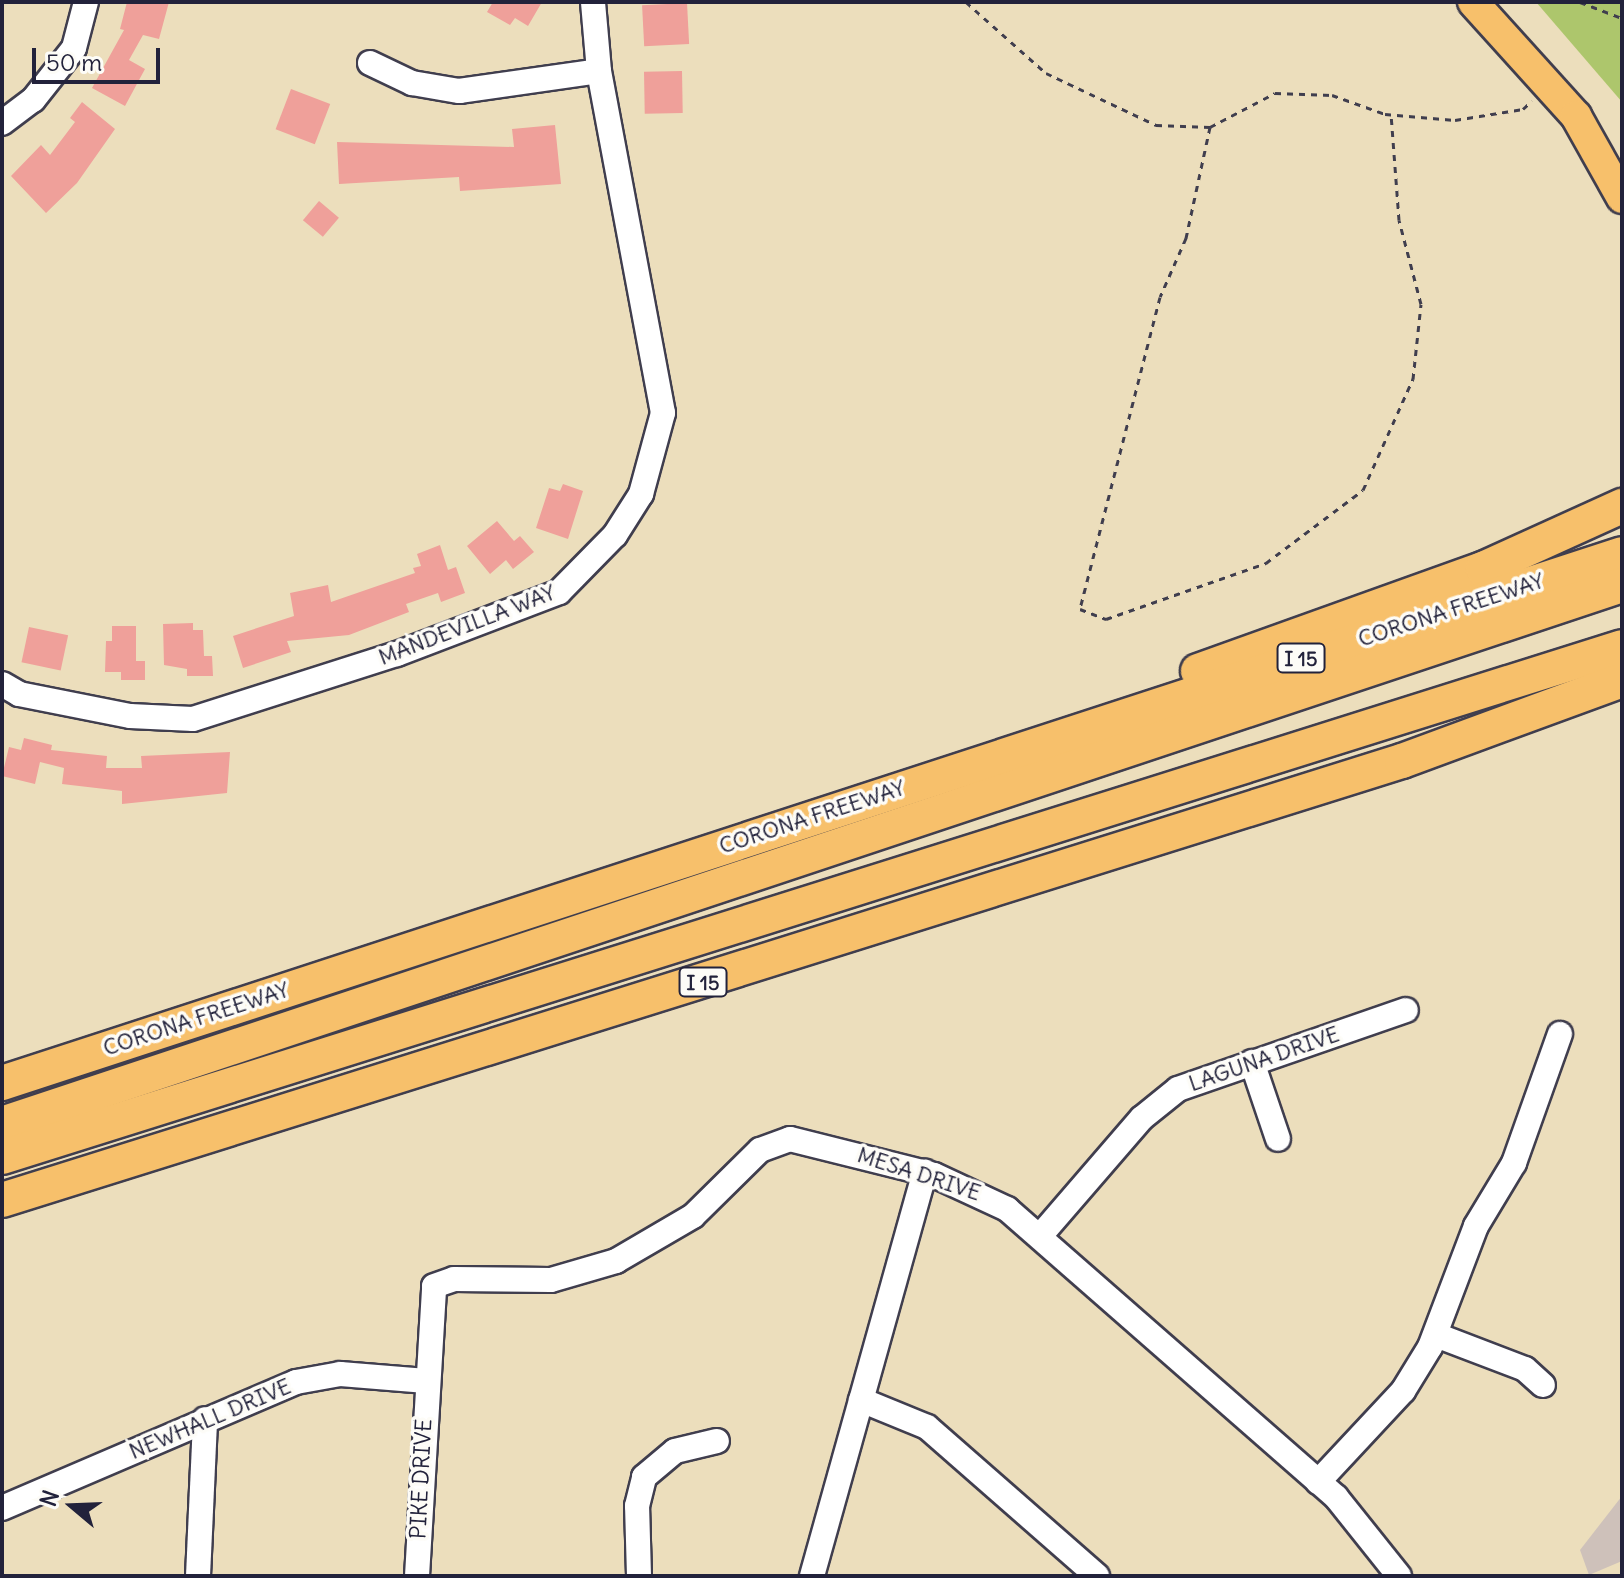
<!DOCTYPE html>
<html>
<head>
<meta charset="utf-8">
<style>
  body { margin:0 }
  #map { position:relative; width:1624px; height:1578px; overflow:hidden; background:#ecdebc; font-family:Delius,sans-serif }
  div>[style] { position:absolute }
  [style*='--x'] { left:calc(var(--x)*1px); top:calc(var(--y)*1px); width:calc(var(--w)*1px); rotate:calc(var(--a)*1deg) }
  .industrial>* { inset:0; background:#cec1ba }
  .green>* { inset:0; background:#adc66c }
  .building>* { inset:0; background:#efa09a; transform-origin:0 0 }
  .path>* { height:3px; margin-top:-1.5px; transform-origin:0; background:repeating-linear-gradient(90deg,#403e4e 0 6px,transparent 0 12px) }
  .roads { filter:drop-shadow(2px 0 #403e4e) drop-shadow(-2px 0 #403e4e) drop-shadow(0 2px #403e4e) drop-shadow(0 -2px #403e4e) }
  .minor>* { height:24px; margin:-12px; padding:0 12px; transform-origin:12px; border-radius:12px; background:#fff }
  .major>* { height:30px; margin:-15px; padding:0 15px; transform-origin:15px; border-radius:15px; background:#f7c06b }
  .highway>* { height:34px; margin:-17px; padding:0 17px; transform-origin:17px; border-radius:17px; background:#f7c06b }
  span { translate:-50% -50%; white-space:nowrap; text-align:center; line-height:1.15; -webkit-text-stroke:7px #fdfcf7; paint-order:stroke }
  .shield-label span { padding:2px 6px; background:#fdfcf7; border:2px solid; border-radius:6px; -webkit-text-stroke-width:0 }
  .shield-label { font-size:20px; color:#22223b; font-weight:700 }
  .street-label { font-size:22px; color:#22223b }
  .frame { position:absolute; inset:0; border:4px solid #22223b; pointer-events:none }
  .north { position:absolute; left:32px; top:1466px; width:80px; height:80px; -webkit-text-stroke:6px #fdfcf7; paint-order:stroke; rotate:289deg; font-size:22px; font-weight:700; line-height:32px; text-align:center; color:#22223b }
  .north::after { content:''; display:block; margin:auto; width:28px; height:36px; background:#22223b; clip-path:polygon(50% 0,100% 100%,50% 72%,0 100%) }
  .scale { position:absolute; left:32px; top:48px; width:128px; height:36px; box-sizing:border-box; border:4px solid #22223b; border-top:0; padding-left:10px; font-size:24px; line-height:28px; white-space:nowrap; color:#22223b; -webkit-text-stroke:6px #fdfcf7; paint-order:stroke }
</style>
</head>
<body>
<div id="map">
  <div class="industrial">
    <i style="clip-path:polygon(1622px 1496px,1622px 1561px,1589px 1575px,1580px 1550px)"></i>
  </div>
  <div class="green">
    <i style="clip-path:polygon(1536px 2px,1622px 2px,1622px 102px)"></i>
  </div>
  <div class="building">
    <i style="clip-path:polygon(127px 2px,169px 2px,159px 39px,143px 35px,129px 60px,145px 69px,125px 106px,92px 88px,124px 30px,120px 29px)"></i>
    <i style="clip-path:polygon(493px 2px,542px 2px,528px 26px,515px 18px,510px 25px,487px 12px)"></i>
    <i style="left:687px;top:3px;width:41px;height:45px;rotate:87deg"></i>
    <i style="left:682px;top:71px;width:42px;height:38px;rotate:89deg"></i>
    <i style="left:291px;top:89px;width:42px;height:43px;rotate:21deg"></i>
    <i style="clip-path:polygon(82px 102px,115px 129px,77px 183px,46px 213px,11px 176px,41px 145px,50px 155px,75px 122px,70px 118px)"></i>
    <i style="clip-path:polygon(555px 125px,561px 184px,460px 191px,459px 177px,339px 184px,337px 142px,514px 147px,512px 129px)"></i>
    <i style="left:319px;top:201px;width:26px;height:25px;rotate:40deg"></i>
    <i style="clip-path:polygon(563px 484px,583px 491px,568px 539px,536px 528px,549px 488px,560px 491px)"></i>
    <i style="clip-path:polygon(497px 521px,514px 541px,520px 536px,534px 552px,513px 569px,506px 560px,490px 574px,467px 546px)"></i>
    <i style="clip-path:polygon(440px 545px,448px 570px,456px 567px,465px 593px,441px 602px,438px 593px,406px 604px,409px 612px,349px 635px,287px 641px,291px 652px,243px 668px,233px 636px,294px 616px,290px 593px,328px 585px,331px 602px,415px 573px,413px 568px,421px 566px,417px 554px)"></i>
    <i style="clip-path:polygon(193px 623px,193px 630px,203px 630px,204px 656px,212px 656px,213px 676px,187px 676px,187px 669px,164px 665px,163px 624px)"></i>
    <i style="clip-path:polygon(112px 626px,136px 626px,136px 661px,145px 661px,145px 680px,121px 680px,121px 672px,105px 672px,106px 641px,112px 641px)"></i>
    <i style="left:29px;top:627px;width:40px;height:36px;rotate:12deg"></i>
    <i style="clip-path:polygon(24px 738px,52px 745px,51px 750px,107px 756px,106px 768px,142px 768px,141px 756px,230px 752px,227px 793px,122px 804px,122px 791px,62px 784px,64px 768px,40px 762px,35px 784px,2px 776px,9px 747px,21px 750px)"></i>
  </div>
  <div class="path">
    <i style="--x:966;--y:2;--w:107;--a:41.6"></i>
    <i style="--x:1046;--y:73;--w:122;--a:25.3"></i>
    <i style="--x:1156;--y:125;--w:54;--a:2.1"></i>
    <i style="--x:1210;--y:127;--w:73;--a:-27.6"></i>
    <i style="--x:1275;--y:93;--w:57;--a:2"></i>
    <i style="--x:1332;--y:95;--w:56;--a:19.7"></i>
    <i style="--x:1385;--y:114;--w:70;--a:4.9"></i>
    <i style="--x:1455;--y:120;--w:69;--a:-9.2"></i>
    <i style="--x:1523;--y:109;--w:12;--a:-42"></i>
    <i style="--x:1563;--y:2;--w:5;--a:0"></i>
    <i style="--x:1580;--y:2;--w:45;--a:20.9"></i>
    <i style="--x:1210;--y:127;--w:114;--a:102.2"></i>
    <i style="--x:1186;--y:238;--w:64;--a:113.8"></i>
    <i style="--x:1160;--y:297;--w:322;--a:104.4"></i>
    <i style="--x:1080;--y:609;--w:28;--a:21"></i>
    <i style="--x:1106;--y:619;--w:170;--a:-19.3"></i>
    <i style="--x:1266;--y:563;--w:121;--a:-37"></i>
    <i style="--x:1363;--y:490;--w:122;--a:-65.8"></i>
    <i style="--x:1413;--y:379;--w:75;--a:-83.9"></i>
    <i style="--x:1421;--y:304;--w:87;--a:-104.7"></i>
    <i style="--x:1399;--y:220;--w:106;--a:-94.3"></i>
  </div>
  <div class="roads">
    <div class="minor">
      <i style="--x:370;--y:63;--w:47;--a:25.5"></i>
      <i style="--x:412;--y:83;--w:48;--a:9.7"></i>
      <i style="--x:459;--y:91;--w:141;--a:-8.1"></i>
      <i style="--x:2;--y:123;--w:39;--a:-37"></i>
      <i style="--x:33;--y:100;--w:66;--a:-51.7"></i>
      <i style="--x:74;--y:48;--w:48;--a:-75.4"></i>
      <i style="--x:2;--y:684;--w:20;--a:30"></i>
      <i style="--x:19;--y:694;--w:113;--a:11.2"></i>
      <i style="--x:130;--y:716;--w:63;--a:2.7"></i>
      <i style="--x:193;--y:719;--w:214;--a:-17.7"></i>
      <i style="--x:397;--y:654;--w:173;--a:-20.9"></i>
      <i style="--x:559;--y:592;--w:80;--a:-45.5"></i>
      <i style="--x:615;--y:535;--w:49;--a:-57.6"></i>
      <i style="--x:641;--y:494;--w:84;--a:-74.8"></i>
      <i style="--x:663;--y:413;--w:348;--a:-100.6"></i>
      <i style="--x:599;--y:71;--w:69;--a:-95"></i>
      <i style="--x:1252;--y:1062;--w:81;--a:71.3"></i>
      <i style="--x:1040;--y:1236;--w:156;--a:-49.2"></i>
      <i style="--x:1142;--y:1118;--w:46;--a:-38.9"></i>
      <i style="--x:1178;--y:1089;--w:241;--a:-19.1"></i>
      <i style="--x:1436;--y:1335;--w:95;--a:20.9"></i>
      <i style="--x:1525;--y:1369;--w:24;--a:42"></i>
      <i style="--x:861;--y:1400;--w:71;--a:22.2"></i>
      <i style="--x:927;--y:1427;--w:226;--a:41.2"></i>
      <i style="--x:1318;--y:1482;--w:125;--a:-47"></i>
      <i style="--x:1403;--y:1391;--w:52;--a:-58.5"></i>
      <i style="--x:1430;--y:1347;--w:129;--a:-69.2"></i>
      <i style="--x:1476;--y:1226;--w:74;--a:-58.9"></i>
      <i style="--x:1514;--y:1163;--w:137;--a:-70.4"></i>
      <i style="--x:2;--y:1508;--w:320;--a:-23.2"></i>
      <i style="--x:296;--y:1382;--w:45;--a:-10.3"></i>
      <i style="--x:340;--y:1374;--w:87;--a:4.6"></i>
      <i style="--x:198;--y:1576;--w:157;--a:-87.4"></i>
      <i style="--x:417;--y:1576;--w:290;--a:-86.6"></i>
      <i style="--x:434;--y:1286;--w:21;--a:-19"></i>
      <i style="--x:454;--y:1279;--w:97;--a:0.6"></i>
      <i style="--x:551;--y:1280;--w:68;--a:-16.3"></i>
      <i style="--x:616;--y:1261;--w:89;--a:-30.3"></i>
      <i style="--x:693;--y:1216;--w:94;--a:-44.6"></i>
      <i style="--x:760;--y:1150;--w:32;--a:-20"></i>
      <i style="--x:790;--y:1139;--w:148;--a:14"></i>
      <i style="--x:934;--y:1175;--w:81;--a:25"></i>
      <i style="--x:1007;--y:1209;--w:437;--a:41.2"></i>
      <i style="--x:1336;--y:1497;--w:101;--a:51.4"></i>
      <i style="--x:639;--y:1576;--w:70;--a:-91.6"></i>
      <i style="--x:637;--y:1506;--w:30;--a:-76"></i>
      <i style="--x:644;--y:1477;--w:40;--a:-40"></i>
      <i style="--x:675;--y:1451;--w:43;--a:-13.4"></i>
      <i style="--x:812;--y:1576;--w:420;--a:-74.4"></i>
    </div>
    <div class="major">
      <i style="--x:1473;--y:2;--w:154;--a:47.9"></i>
      <i style="--x:1576;--y:116;--w:94;--a:60.7"></i>
    </div>
    <div class="highway">
      <i style="--x:1198;--y:671;--w:303;--a:-19.7"></i>
      <i style="--x:1483;--y:569;--w:153;--a:-24.4"></i>
      <i style="--x:2;--y:1083;--w:1704;--a:-18.08"></i>
      <i style="--x:2;--y:1124;--w:1707;--a:-18.4"></i>
      <i style="--x:2;--y:1157;--w:1698;--a:-17.47"></i>
      <i style="--x:2;--y:1200;--w:1467;--a:-17.41"></i>
      <i style="--x:1402;--y:761;--w:234;--a:-20.2"></i>
    </div>
  </div>
  <div class="shield-label">
    <span style="left:1301px;top:658px">I 15</span>
    <span style="left:703px;top:982px">I 15</span>
  </div>
  <div class="street-label">
    <span style="left:1451px;top:610px;rotate:-18deg">CORONA FREEWAY</span>
    <span style="left:467px;top:625px;rotate:-21deg">MANDEVILLA WAY</span>
    <span style="left:812px;top:817px;rotate:-18deg">CORONA FREEWAY</span>
    <span style="left:196px;top:1019px;rotate:-18deg">CORONA FREEWAY</span>
    <span style="left:1264px;top:1059px;rotate:-19deg">LAGUNA DRIVE</span>
    <span style="left:919px;top:1174px;rotate:18deg">MESA DRIVE</span>
    <span style="left:210px;top:1419px;rotate:-23deg">NEWHALL DRIVE</span>
    <span style="left:421px;top:1479px;rotate:-87deg">PIKE DRIVE</span>
  </div>
  <div class="frame"></div>
  <div class="north">N</div>
  <div class="scale">50 m</div>
</div>
</body>
</html>
